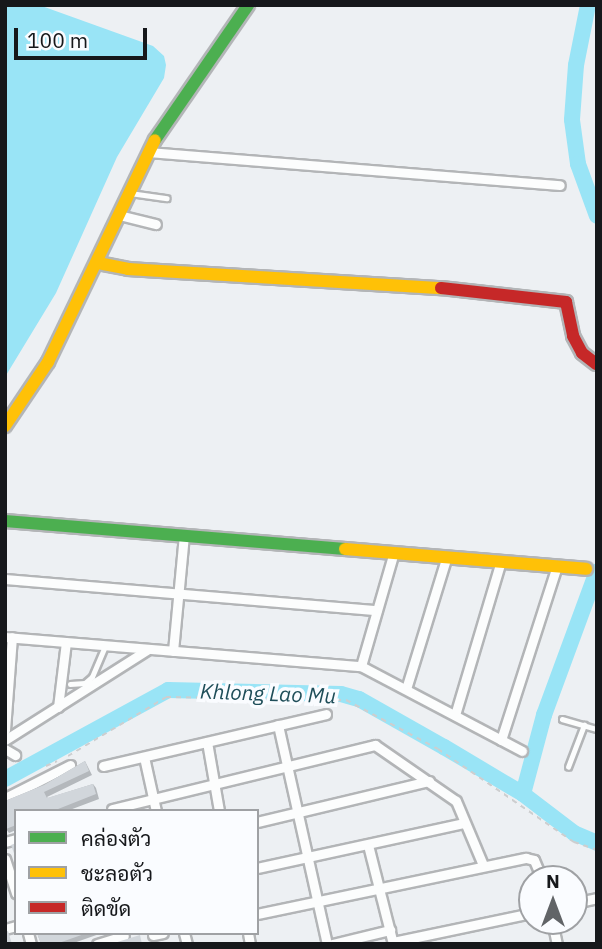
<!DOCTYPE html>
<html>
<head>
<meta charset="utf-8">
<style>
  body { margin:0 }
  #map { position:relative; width:602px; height:949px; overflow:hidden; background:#edf0f3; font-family:"IBM Plex Sans",Sarabun,sans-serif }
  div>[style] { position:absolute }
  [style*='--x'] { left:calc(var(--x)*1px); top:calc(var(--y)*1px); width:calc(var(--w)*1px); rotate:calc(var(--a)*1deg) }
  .water>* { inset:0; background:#99e4f6 }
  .river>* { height:16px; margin:-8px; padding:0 8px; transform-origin:8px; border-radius:8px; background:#99e4f6 }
  .path>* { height:2px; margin-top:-1px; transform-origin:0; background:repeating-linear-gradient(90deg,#cdcecf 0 5px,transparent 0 10px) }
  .roads { filter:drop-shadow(2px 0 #b3b5b7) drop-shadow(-2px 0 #b3b5b7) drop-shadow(0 2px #b3b5b7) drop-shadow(0 -2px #b3b5b7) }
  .lane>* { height:4.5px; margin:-2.25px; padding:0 2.25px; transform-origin:2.25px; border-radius:2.25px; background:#fcfdfd }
  .street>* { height:9px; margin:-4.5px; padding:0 4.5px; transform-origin:4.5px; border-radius:4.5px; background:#fcfdfd }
  .fast>* { height:12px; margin:-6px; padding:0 6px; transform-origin:6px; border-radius:6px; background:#4caf50 }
  .slow>* { height:12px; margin:-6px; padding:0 6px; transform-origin:6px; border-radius:6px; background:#ffc107 }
  .jam>* { height:12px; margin:-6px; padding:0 6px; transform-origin:6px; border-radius:6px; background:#c62828 }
  .wall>* { inset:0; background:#b4b8bc }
  .building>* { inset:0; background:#d1d6db }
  span { translate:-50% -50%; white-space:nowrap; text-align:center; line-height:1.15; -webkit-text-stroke:7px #fafcff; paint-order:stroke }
  .water-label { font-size:21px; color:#1f4e59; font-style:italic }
  .frame { position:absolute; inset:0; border:7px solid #16181b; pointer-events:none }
  .legend { position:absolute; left:14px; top:809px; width:245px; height:126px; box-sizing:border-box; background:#fafcff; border:2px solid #9fa1a4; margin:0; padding:9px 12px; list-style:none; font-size:21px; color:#16181b }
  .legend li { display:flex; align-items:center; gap:14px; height:35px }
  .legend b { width:35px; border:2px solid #9fa1a4 }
  .north { position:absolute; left:518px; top:865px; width:70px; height:70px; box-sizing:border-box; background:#fafcff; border:2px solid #9fa1a4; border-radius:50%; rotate:0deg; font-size:19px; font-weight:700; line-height:28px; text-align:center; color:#16181b }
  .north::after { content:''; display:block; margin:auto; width:24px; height:32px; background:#616467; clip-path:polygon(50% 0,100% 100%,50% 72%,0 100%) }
  .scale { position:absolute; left:14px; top:28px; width:133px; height:32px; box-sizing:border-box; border:4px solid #16181b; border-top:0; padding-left:9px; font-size:21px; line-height:24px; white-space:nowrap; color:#16181b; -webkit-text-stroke:5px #fafcff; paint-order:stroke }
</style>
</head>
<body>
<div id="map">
  <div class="water">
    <i style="clip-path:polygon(5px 5px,39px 5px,153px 46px,164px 56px,166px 65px,164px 78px,117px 157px,56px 293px,5px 377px)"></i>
  </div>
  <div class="river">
    <i style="--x:588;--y:5;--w:61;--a:101.3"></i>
    <i style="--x:576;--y:65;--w:55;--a:94.2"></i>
    <i style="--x:572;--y:120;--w:44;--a:82.2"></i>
    <i style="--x:578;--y:164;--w:55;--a:69.9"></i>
    <i style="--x:5;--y:779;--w:186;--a:-28.6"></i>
    <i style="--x:168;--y:690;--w:173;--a:1.3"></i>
    <i style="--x:341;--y:694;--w:19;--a:16"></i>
    <i style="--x:359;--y:699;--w:98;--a:29.5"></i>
    <i style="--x:444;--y:747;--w:92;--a:30.7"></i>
    <i style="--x:523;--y:794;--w:64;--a:37.4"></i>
    <i style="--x:574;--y:833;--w:25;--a:23"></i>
    <i style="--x:523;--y:794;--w:82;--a:-75.1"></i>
    <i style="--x:544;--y:715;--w:153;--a:-69.8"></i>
  </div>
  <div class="path">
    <i style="--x:68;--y:756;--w:114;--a:-31"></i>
    <i style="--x:166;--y:697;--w:180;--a:1"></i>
    <i style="--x:346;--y:700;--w:104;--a:28"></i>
    <i style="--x:438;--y:749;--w:165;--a:34.4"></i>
    <i style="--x:574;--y:842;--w:24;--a:19"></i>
    <i style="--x:46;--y:766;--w:12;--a:-24"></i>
  </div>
  <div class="roads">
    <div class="lane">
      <i style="--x:130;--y:193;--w:37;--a:8"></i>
      <i style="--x:70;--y:684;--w:15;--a:-4"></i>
      <i style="--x:85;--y:683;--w:9;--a:-41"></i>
      <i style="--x:92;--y:677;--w:34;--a:-67"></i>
      <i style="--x:562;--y:719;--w:36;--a:16"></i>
      <i style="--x:568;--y:767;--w:45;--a:-69.1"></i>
    </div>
    <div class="street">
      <i style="--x:148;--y:152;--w:413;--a:4.6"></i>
      <i style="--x:119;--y:215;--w:38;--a:14"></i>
      <i style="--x:5;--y:579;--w:373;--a:4.8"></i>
      <i style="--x:5;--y:637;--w:357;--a:4.7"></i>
      <i style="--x:361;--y:666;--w:182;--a:27.8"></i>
      <i style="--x:173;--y:651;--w:117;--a:-84.6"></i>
      <i style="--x:361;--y:666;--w:119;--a:-73.9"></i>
      <i style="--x:406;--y:689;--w:139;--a:-72.9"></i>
      <i style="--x:58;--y:707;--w:65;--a:-83"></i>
      <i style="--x:455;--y:715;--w:161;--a:-73.4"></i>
      <i style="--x:278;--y:725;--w:224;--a:77.4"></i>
      <i style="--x:5;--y:730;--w:93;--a:-85.7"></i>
      <i style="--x:5;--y:740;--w:168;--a:-32.4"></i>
      <i style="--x:501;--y:740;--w:183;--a:-72.2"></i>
      <i style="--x:207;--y:742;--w:70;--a:80.1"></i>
      <i style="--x:5;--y:749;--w:12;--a:31"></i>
      <i style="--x:144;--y:757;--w:55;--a:77.5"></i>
      <i style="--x:103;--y:766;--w:229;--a:-13.1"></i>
      <i style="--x:5;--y:798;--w:73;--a:-26.9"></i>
      <i style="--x:112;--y:809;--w:271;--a:-13.7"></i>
      <i style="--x:375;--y:745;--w:98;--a:34.7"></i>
      <i style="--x:456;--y:801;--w:69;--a:67.1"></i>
      <i style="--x:257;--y:822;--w:177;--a:-13.4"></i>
      <i style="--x:5;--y:842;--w:11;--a:-15"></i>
      <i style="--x:368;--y:845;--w:102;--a:75.8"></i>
      <i style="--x:5;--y:859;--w:36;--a:72"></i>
      <i style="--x:257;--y:868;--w:211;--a:-12.3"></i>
      <i style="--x:574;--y:903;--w:24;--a:-12"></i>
      <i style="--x:257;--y:914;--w:275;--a:-11.8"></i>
      <i style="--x:526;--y:858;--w:8;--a:14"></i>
      <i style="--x:534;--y:860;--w:21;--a:67"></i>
      <i style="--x:552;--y:921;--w:24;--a:78"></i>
      <i style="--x:5;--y:929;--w:11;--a:-15"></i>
      <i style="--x:28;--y:933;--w:11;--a:75"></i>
      <i style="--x:184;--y:933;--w:11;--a:75"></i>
      <i style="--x:248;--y:933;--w:11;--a:80"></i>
      <i style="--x:153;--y:935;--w:10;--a:-11"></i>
      <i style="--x:393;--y:942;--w:142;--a:-11.8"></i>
      <i style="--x:97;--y:944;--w:28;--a:-17"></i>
      <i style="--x:332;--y:944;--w:60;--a:-13.6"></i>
    </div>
    <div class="fast">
      <i style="--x:155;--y:140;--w:164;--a:-55.4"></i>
      <i style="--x:5;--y:521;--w:341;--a:4.7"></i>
    </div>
    <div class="slow">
      <i style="--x:98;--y:263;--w:31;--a:11"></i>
      <i style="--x:128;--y:269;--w:314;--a:3.5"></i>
      <i style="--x:5;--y:426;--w:77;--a:-56.1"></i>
      <i style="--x:48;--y:362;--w:246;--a:-64.3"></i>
      <i style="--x:345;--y:549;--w:242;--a:4.7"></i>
    </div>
    <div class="jam">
      <i style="--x:441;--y:288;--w:126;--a:6.4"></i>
      <i style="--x:566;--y:302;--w:35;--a:78"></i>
      <i style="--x:573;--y:336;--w:19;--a:62"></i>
      <i style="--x:582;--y:353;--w:18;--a:38"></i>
    </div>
  </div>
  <div class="wall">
    <i style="clip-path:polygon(85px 761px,92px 775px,47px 797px,48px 798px,93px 784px,96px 788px,99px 799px,67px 811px,16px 811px,16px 830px,9px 833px,6px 829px,5px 801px,44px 785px)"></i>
    <i style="clip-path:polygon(37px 933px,102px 933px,71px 944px,41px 944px)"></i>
  </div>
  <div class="building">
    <i style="clip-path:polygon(85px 761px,89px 771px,44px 792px,47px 798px,93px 784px,96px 794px,53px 811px,16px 811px,16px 825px,6px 829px,5px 801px,44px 785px)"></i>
    <i style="clip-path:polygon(16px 843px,16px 859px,11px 845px)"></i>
    <i style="clip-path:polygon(8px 931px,12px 944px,5px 944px,5px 932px)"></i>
    <i style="clip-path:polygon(37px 933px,87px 933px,56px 944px,41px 944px)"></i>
    <i style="clip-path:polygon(140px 935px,142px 944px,111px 944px)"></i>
  </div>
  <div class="water-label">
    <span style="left:268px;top:693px;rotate:2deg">Khlong Lao Mu</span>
  </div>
  <div class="frame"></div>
  <ul class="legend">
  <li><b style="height:9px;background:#4caf50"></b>คล่องตัว</li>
  <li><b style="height:9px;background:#ffc107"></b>ชะลอตัว</li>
  <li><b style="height:9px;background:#c62828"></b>ติดขัด</li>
  </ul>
  <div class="north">N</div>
  <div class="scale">100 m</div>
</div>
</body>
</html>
